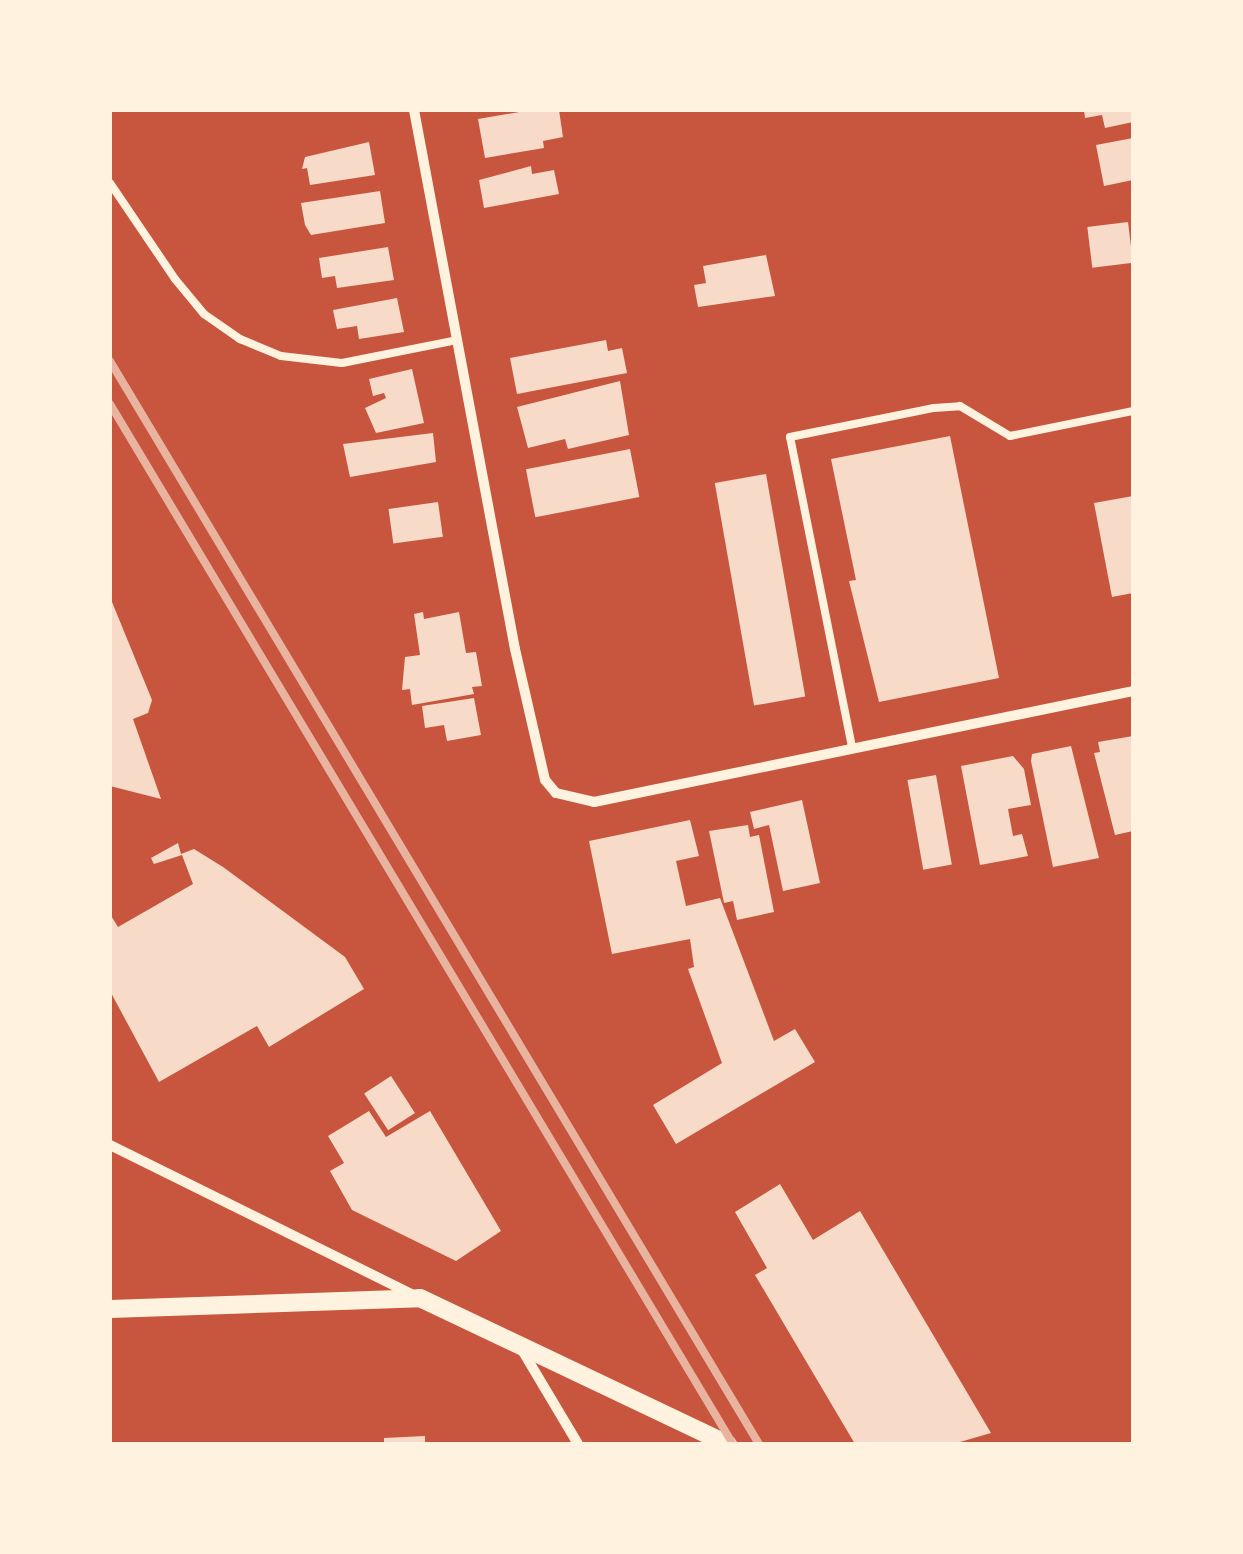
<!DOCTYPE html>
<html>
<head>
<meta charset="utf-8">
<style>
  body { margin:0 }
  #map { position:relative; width:1243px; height:1554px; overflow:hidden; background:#c8553d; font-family:Signika,sans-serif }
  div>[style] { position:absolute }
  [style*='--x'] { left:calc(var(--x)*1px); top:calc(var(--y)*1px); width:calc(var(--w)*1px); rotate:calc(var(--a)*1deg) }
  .building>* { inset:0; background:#f7dbc8; transform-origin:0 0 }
  .service>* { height:8px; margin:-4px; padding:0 4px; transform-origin:4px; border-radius:4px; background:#fff3e0 }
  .minor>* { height:10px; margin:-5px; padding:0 5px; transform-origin:5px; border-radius:5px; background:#fff3e0 }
  .tertiary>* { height:18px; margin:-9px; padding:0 9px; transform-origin:9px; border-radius:9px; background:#fff3e0 }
  .rail>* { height:8px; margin:-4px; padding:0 4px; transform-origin:4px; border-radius:4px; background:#e9b49f }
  span { translate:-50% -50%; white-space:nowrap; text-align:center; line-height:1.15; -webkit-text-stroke:8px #fff3e0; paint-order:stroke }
  .frame { position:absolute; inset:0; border:112px solid #fff3e0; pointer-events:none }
</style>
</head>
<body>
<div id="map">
  <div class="building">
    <i style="clip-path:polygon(531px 110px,559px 110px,563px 137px,543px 141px,544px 148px,485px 158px,478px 119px)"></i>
    <i style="clip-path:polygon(1084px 110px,1133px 110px,1133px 122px,1105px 128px,1102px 115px,1085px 118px)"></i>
    <i style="clip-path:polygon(1133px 138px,1133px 180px,1104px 186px,1096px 145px)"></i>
    <i style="clip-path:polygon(369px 142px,375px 175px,310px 185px,307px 168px,302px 169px,305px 157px)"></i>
    <i style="clip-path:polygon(531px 166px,532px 174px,554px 170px,559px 194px,484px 208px,479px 180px)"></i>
    <i style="clip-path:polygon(380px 191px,385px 223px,311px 235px,305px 225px,301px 203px)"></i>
    <i style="left:1128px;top:222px;width:41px;height:41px;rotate:83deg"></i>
    <i style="clip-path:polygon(388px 247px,394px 280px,337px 288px,335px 276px,322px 278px,319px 258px)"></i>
    <i style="clip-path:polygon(766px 255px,775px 296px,698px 307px,694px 285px,706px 283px,703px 266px)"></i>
    <i style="clip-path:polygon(397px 298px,404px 332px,359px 339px,357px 326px,337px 329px,333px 310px)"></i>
    <i style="clip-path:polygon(606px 340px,608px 351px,622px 348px,627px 373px,517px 394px,510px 358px)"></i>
    <i style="clip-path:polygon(412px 369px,424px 423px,376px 433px,365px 408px,386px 398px,384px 393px,373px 396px,369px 379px)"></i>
    <i style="clip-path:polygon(620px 381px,629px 435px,568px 449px,565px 439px,528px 448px,517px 407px)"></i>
    <i style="clip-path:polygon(433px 433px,436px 462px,350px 477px,343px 444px)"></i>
    <i style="clip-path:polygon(950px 436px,999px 678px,879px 702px,849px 581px,856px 580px,831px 459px)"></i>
    <i style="left:630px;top:449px;width:49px;height:106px;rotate:79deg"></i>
    <i style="left:766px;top:474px;width:226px;height:52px;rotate:80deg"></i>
    <i style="clip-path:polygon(1133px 496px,1133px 593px,1112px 597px,1094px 503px)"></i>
    <i style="left:438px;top:502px;width:35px;height:50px;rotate:82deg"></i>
    <i style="clip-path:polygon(110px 597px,152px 700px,148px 713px,133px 719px,161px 799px,110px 786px)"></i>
    <i style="clip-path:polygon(423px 612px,424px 619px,459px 612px,466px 653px,476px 652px,482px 686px,472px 687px,474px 694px,412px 705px,410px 689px,402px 690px,405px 657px,420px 655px,414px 614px)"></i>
    <i style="clip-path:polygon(474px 698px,481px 735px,447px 741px,444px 725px,425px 728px,422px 706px)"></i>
    <i style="clip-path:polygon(1133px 736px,1133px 831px,1115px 835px,1094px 753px,1100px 752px,1098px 742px)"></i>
    <i style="clip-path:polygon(1071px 746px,1099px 858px,1053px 867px,1031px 761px,1032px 754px)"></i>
    <i style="clip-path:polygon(1013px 756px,1024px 769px,1031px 805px,1008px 809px,1013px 836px,1022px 834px,1028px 856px,980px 865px,961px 766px)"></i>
    <i style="left:936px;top:775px;width:91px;height:29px;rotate:80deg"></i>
    <i style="clip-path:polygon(802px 800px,820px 883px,783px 891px,769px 825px,754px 829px,750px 812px)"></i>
    <i style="clip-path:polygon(690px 820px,699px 856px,676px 861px,686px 906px,720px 898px,774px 1041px,795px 1029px,815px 1062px,676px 1144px,653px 1105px,722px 1063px,688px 969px,694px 967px,690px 939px,612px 954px,589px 841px)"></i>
    <i style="clip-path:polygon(748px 825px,750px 837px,759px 835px,774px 912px,737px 920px,733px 901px,724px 903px,709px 831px)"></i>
    <i style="clip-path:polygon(178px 843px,181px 854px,194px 849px,223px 867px,345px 957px,364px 989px,269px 1047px,257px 1026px,159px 1082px,110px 991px,110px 914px,118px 927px,193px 884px,182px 855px,154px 864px,151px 858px)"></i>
    <i style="left:391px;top:1076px;width:44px;height:32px;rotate:57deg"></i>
    <i style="clip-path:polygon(369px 1111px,386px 1137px,430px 1111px,501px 1231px,456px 1261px,352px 1210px,330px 1171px,344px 1163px,328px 1136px)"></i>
    <i style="clip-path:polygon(780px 1184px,813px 1240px,860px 1211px,991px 1433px,953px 1444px,855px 1444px,755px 1275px,767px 1268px,735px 1212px)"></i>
    <i style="clip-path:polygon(425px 1436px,425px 1444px,384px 1444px,384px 1438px)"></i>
  </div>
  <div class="service">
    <i style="--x:110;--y:183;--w:116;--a:55.9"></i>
    <i style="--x:175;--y:279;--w:45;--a:50.4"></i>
    <i style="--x:204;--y:314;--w:44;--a:34.8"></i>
    <i style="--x:240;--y:339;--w:44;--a:22.5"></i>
    <i style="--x:281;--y:356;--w:61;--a:6.5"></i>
    <i style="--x:342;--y:363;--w:117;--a:-11.3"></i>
    <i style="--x:852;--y:747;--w:316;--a:-101.3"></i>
    <i style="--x:790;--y:437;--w:147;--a:-11.4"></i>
    <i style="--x:934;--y:408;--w:26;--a:-4"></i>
    <i style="--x:960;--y:406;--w:58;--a:31"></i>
    <i style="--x:1010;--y:436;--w:126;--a:-11.5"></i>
  </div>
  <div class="minor">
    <i style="--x:414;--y:110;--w:548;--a:79.39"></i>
    <i style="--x:515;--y:649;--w:134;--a:77.1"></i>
    <i style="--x:545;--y:780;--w:17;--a:50"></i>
    <i style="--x:556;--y:793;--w:39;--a:13"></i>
    <i style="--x:594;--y:802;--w:550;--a:-11.64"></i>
    <i style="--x:110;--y:1145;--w:340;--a:26.3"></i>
    <i style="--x:522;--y:1350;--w:109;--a:59.2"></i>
  </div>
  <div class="tertiary">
    <i style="--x:110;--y:1309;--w:310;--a:-2"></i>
    <i style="--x:420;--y:1298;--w:341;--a:25.4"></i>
  </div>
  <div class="rail">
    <i style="--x:110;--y:361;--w:1263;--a:59.07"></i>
    <i style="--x:110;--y:404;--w:1212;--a:59.08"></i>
  </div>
  <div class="frame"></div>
</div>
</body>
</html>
